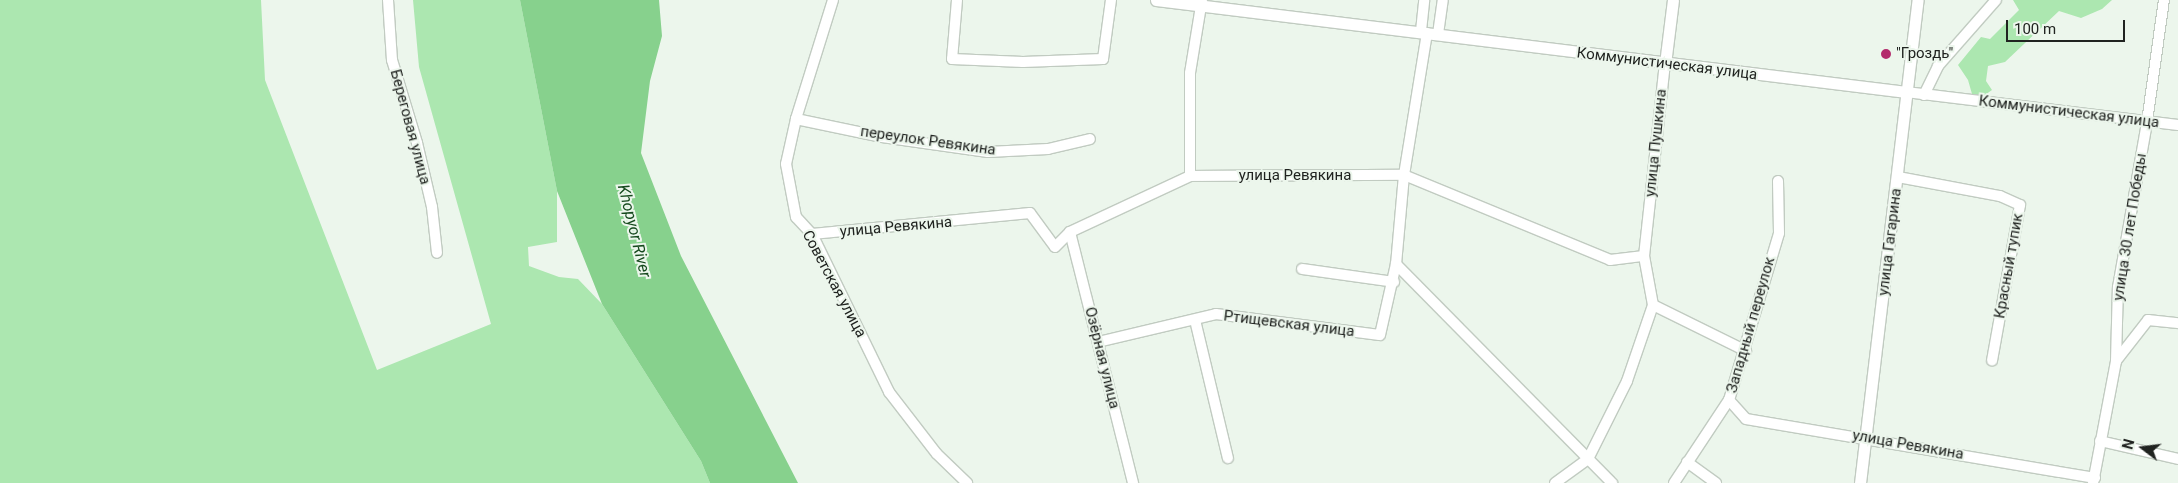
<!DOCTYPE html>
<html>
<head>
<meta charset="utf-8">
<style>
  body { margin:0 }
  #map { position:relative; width:2178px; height:483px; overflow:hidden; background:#ecf6ec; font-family:Roboto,sans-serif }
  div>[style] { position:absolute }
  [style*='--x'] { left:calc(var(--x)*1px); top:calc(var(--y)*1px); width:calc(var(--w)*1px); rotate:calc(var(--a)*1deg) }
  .green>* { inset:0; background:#ace7b0 }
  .water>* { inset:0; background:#87d18d }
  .roads { filter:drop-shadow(1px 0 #c1cbc1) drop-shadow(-1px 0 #c1cbc1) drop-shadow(0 1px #c1cbc1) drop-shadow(0 -1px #c1cbc1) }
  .minor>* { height:10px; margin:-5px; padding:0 5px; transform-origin:5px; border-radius:5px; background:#fff }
  .tertiary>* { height:11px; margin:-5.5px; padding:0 5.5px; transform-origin:5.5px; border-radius:5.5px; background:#fff }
  .dots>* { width:14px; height:14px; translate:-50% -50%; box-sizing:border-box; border:2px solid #ecf6ec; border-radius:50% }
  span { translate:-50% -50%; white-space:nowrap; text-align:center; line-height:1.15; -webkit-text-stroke:4px #ecf6ec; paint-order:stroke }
  .poi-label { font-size:15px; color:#202320 }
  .left { translate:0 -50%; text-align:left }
  .street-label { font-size:15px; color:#202320 }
  .water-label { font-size:16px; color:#164a1e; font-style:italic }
  .north { position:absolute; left:2118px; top:423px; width:50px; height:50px; -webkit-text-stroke:4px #ecf6ec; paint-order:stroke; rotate:285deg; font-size:14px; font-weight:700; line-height:20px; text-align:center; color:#202320 }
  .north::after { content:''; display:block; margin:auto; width:18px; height:22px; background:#202320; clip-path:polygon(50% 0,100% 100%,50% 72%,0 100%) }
  .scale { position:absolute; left:2006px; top:20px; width:119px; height:22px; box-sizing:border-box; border:2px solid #202320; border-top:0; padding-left:6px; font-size:15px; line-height:18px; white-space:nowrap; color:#202320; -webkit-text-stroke:4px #ecf6ec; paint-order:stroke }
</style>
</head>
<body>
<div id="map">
  <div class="green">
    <i style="clip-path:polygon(0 0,261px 0,265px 80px,377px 370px,491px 324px,419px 67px,413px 0,520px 0,557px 191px,557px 242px,528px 247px,529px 266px,559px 277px,578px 279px,602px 304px,701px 461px,710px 483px,0 483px)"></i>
    <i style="clip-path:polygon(2013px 0,2112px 0,2102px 9px,2081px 18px,2059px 11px,2005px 62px,1988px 66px,1986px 81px,1992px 90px,1982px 97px,1972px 94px,1968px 80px,1958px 65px,1981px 37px,1990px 39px,2019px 10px)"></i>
  </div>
  <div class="water">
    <i style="clip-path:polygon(520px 0,659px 0,662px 36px,650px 81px,641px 153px,681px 256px,798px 483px,710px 483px,701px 461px,602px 304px,557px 191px)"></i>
  </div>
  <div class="roads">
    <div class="minor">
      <i style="--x:388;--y:0;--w:60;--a:86.2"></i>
      <i style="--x:392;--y:60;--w:87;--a:73.2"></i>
      <i style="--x:417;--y:143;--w:66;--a:76.8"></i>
      <i style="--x:432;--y:207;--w:46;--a:83.8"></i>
      <i style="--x:833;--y:0;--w:125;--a:107.3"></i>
      <i style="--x:796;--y:119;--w:46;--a:102.5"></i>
      <i style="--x:786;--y:164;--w:54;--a:79.3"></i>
      <i style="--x:796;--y:217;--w:23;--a:47"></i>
      <i style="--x:812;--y:234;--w:176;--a:64"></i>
      <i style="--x:889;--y:392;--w:78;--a:52.3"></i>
      <i style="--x:937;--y:454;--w:42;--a:44"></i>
      <i style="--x:957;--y:0;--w:59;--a:94.8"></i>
      <i style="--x:952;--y:59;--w:71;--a:2.4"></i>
      <i style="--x:1023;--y:62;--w:80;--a:-2.1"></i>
      <i style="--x:1103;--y:59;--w:60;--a:-82.3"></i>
      <i style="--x:1421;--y:31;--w:31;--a:-84"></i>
      <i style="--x:1427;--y:33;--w:144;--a:99.2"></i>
      <i style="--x:1404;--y:175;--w:89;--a:95.1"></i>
      <i style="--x:1396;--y:264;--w:308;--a:45.4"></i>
      <i style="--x:1438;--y:34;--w:34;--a:-82"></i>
      <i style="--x:1906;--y:92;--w:274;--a:6.9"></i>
      <i style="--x:1924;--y:95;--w:32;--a:-64"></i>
      <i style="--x:1938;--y:66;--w:88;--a:-48.7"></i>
      <i style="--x:796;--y:119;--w:88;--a:11.8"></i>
      <i style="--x:882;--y:137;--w:107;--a:8.1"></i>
      <i style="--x:988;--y:152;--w:60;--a:-2.9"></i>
      <i style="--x:1048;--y:149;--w:43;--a:-13.4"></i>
      <i style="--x:1190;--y:176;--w:103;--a:-90"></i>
      <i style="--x:1190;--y:73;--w:74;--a:-80.7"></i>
      <i style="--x:1898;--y:177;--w:104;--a:10.6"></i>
      <i style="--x:2000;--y:196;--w:22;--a:24"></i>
      <i style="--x:2020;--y:205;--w:158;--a:100.2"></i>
      <i style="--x:1070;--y:232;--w:259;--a:75.9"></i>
      <i style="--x:812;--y:234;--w:219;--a:-5.5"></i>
      <i style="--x:1030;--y:213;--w:42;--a:53.7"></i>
      <i style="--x:1055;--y:247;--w:21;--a:-45"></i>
      <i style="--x:1070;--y:232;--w:132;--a:-25"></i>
      <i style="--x:1190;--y:176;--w:214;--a:-0.3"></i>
      <i style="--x:1404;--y:175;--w:223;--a:22.4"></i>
      <i style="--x:1610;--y:260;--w:34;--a:-7"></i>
      <i style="--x:1644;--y:256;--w:50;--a:79.6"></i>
      <i style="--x:1653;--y:305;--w:104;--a:26.3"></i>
      <i style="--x:1644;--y:256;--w:193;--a:-83.8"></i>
      <i style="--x:1302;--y:269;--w:93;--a:8"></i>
      <i style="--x:1195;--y:320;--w:142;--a:76.6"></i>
      <i style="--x:1098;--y:342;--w:121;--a:-13.3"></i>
      <i style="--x:1216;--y:314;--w:165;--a:7.3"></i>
      <i style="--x:1380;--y:335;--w:73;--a:-77.3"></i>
      <i style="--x:2116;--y:361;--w:52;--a:-52"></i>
      <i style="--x:2148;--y:320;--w:30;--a:6"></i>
      <i style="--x:1729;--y:400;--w:25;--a:48"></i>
      <i style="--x:1746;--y:419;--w:354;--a:9.6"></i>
      <i style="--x:2100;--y:441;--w:80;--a:13"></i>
      <i style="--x:1687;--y:462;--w:36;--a:36"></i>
      <i style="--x:1555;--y:483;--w:41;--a:-36"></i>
      <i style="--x:1588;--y:459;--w:87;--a:-63.4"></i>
      <i style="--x:1627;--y:381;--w:80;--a:-71.1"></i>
      <i style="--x:1674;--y:483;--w:100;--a:-56.5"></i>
      <i style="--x:1729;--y:400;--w:174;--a:-73.3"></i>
      <i style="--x:1779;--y:233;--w:52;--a:-91.1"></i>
      <i style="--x:2093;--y:483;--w:124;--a:-79.3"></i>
      <i style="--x:2116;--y:361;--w:74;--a:-88.5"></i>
      <i style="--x:2118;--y:287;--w:168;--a:-80"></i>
      <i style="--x:2147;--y:122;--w:123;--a:-82.1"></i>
    </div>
    <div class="tertiary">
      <i style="--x:1156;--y:0;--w:756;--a:6.99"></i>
      <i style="--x:1665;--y:64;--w:64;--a:-82.9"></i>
      <i style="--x:1860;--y:483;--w:486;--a:-83.2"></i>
    </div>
  </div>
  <div class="dots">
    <i style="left:1886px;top:54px;background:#b32b6c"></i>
  </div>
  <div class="poi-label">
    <span class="left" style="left:1896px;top:54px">"Гроздь"</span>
  </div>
  <div class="street-label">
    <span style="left:1667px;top:64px;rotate:7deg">Коммунистическая улица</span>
    <span style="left:2069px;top:112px;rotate:7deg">Коммунистическая улица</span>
    <span style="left:410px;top:127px;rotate:75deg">Береговая улица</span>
    <span style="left:928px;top:141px;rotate:8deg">переулок Ревякина</span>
    <span style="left:1656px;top:143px;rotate:-84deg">улица Пушкина</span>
    <span style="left:1295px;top:176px">улица Ревякина</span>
    <span style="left:896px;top:227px;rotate:-5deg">улица Ревякина</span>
    <span style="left:2130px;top:227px;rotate:-81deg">улица 30 лет Победы</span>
    <span style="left:1890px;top:242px;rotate:-83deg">улица Гагарина</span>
    <span style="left:2009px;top:266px;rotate:-80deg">Красный тупик</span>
    <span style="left:834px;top:284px;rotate:62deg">Советская улица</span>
    <span style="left:1289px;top:324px;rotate:7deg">Ртищевская улица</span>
    <span style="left:1751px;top:325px;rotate:-74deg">Западный переулок</span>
    <span style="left:1102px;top:358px;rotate:76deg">Озёрная улица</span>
    <span style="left:1908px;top:445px;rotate:10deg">улица Ревякина</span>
  </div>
  <div class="water-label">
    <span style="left:634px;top:231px;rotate:76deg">Khopyor River</span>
  </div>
  <div class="north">N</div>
  <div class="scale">100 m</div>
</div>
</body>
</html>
